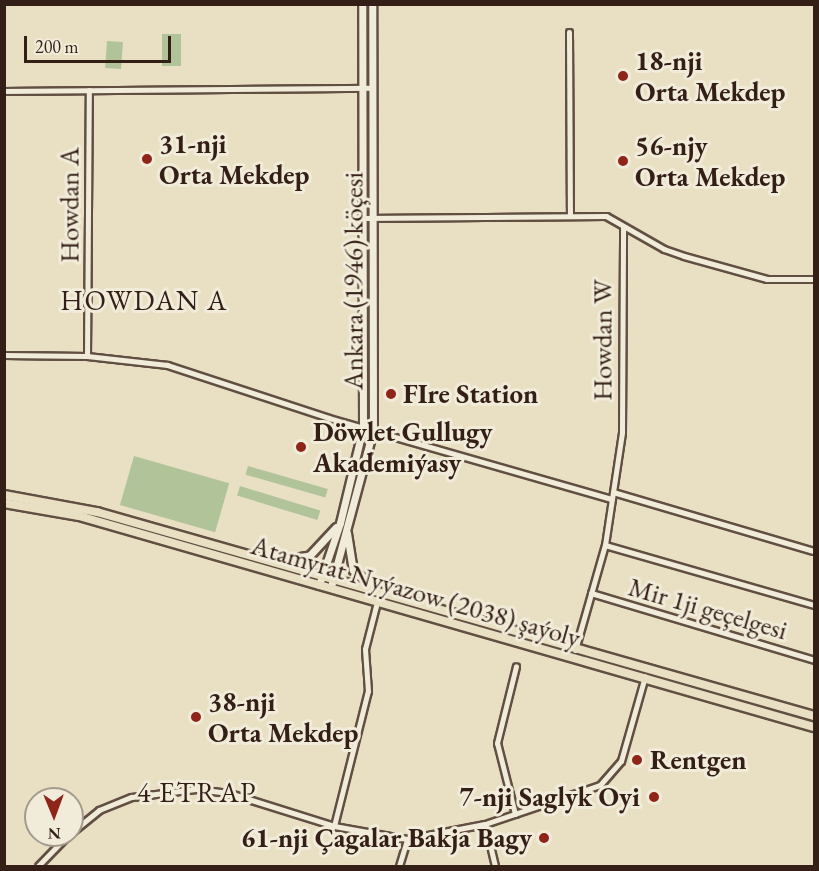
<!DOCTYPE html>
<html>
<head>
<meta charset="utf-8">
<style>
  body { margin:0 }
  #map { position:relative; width:819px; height:871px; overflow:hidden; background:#e9e0c4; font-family:"EB Garamond",serif }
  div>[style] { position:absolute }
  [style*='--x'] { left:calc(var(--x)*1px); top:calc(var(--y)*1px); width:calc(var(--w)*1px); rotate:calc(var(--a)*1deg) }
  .green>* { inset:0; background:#b1c398; transform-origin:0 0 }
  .roads { filter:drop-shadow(2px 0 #614f42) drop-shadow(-2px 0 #614f42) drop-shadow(0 2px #614f42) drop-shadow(0 -2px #614f42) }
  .minor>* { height:5px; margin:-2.5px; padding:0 2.5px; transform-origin:2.5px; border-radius:2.5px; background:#f1ebd9 }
  .secondary>* { height:7px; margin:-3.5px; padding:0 3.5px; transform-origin:3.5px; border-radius:3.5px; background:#f1ebd9 }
  .primary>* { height:8px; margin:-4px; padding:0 4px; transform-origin:4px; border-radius:4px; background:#e9e0c4 }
  .dots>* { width:16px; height:16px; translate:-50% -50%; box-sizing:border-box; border:3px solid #f1ebd9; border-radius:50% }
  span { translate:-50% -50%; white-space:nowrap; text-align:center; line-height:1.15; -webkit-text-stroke:6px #f1ebd9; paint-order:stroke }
  .poi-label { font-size:27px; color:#341f17; font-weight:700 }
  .left { translate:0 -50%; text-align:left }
  .right { translate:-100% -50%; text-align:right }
  .street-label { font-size:27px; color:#341f17 }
  .neighbourhood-label { font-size:28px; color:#341f17; letter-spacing:1.5px }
  .frame { position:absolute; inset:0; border:6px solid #341f17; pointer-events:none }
  .north { position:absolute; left:24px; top:787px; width:60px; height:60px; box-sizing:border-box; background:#f1ebd9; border:2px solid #a5998b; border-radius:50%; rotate:179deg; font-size:16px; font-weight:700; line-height:24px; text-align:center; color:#341f17 }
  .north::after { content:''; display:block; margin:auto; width:21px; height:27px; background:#8f2418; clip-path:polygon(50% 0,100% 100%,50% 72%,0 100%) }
  .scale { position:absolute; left:24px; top:36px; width:147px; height:27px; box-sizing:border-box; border:3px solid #341f17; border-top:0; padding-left:8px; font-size:18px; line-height:21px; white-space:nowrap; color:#341f17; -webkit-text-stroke:4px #f1ebd9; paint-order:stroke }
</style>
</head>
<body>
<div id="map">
  <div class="green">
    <i style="left:162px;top:34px;width:19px;height:32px"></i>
    <i style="left:107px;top:41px;width:16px;height:27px;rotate:4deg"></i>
    <i style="left:134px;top:456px;width:99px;height:51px;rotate:16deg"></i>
    <i style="left:248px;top:466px;width:83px;height:9px;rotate:16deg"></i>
    <i style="left:240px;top:486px;width:84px;height:10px;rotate:17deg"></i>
  </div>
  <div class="roads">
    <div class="minor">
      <i style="--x:569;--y:32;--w:184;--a:89.7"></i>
      <i style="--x:4;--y:91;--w:369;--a:-0.5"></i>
      <i style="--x:364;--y:218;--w:242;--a:-0.5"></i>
      <i style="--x:606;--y:216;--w:67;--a:29.6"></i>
      <i style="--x:664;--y:249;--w:21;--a:19"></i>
      <i style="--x:684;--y:256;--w:86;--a:15.5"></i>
      <i style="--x:767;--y:279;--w:47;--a:0"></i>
      <i style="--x:4;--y:355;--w:83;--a:0.7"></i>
      <i style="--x:87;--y:356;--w:81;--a:6.4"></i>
      <i style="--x:167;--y:365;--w:170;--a:18.1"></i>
      <i style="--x:329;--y:418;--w:294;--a:16"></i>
      <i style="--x:87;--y:356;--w:266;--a:-89.6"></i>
      <i style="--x:613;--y:492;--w:209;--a:16.4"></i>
      <i style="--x:605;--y:545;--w:217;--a:16"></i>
      <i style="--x:591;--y:593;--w:233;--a:16.7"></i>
      <i style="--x:575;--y:650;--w:109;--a:-74.1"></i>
      <i style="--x:605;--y:545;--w:114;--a:-81.4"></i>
      <i style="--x:622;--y:432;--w:205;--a:-89.7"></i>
      <i style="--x:515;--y:814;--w:73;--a:-104.2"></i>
      <i style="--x:497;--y:743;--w:79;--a:-76.1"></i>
      <i style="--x:485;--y:824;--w:43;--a:76.6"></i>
      <i style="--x:334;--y:826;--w:139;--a:-75.9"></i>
      <i style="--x:368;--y:691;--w:42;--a:-94.1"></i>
      <i style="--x:365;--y:649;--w:49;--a:-75.7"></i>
      <i style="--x:72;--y:832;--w:35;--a:-39"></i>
      <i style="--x:99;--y:810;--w:35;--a:-22"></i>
      <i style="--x:132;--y:797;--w:64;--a:-7.1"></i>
      <i style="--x:196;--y:789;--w:33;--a:7"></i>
      <i style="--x:229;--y:793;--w:110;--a:17.4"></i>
      <i style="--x:334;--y:826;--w:74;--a:10.1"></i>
      <i style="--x:407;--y:839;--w:79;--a:-10.9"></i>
      <i style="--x:485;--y:824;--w:121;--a:-18.7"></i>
      <i style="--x:600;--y:785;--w:32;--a:-49"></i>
      <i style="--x:621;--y:761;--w:88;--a:-74.2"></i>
      <i style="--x:38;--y:866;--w:43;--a:-45.9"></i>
      <i style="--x:399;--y:866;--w:28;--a:-73"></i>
    </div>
    <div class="secondary">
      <i style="--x:347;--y:533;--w:37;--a:81"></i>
      <i style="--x:353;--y:570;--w:32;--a:41"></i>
      <i style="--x:274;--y:561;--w:36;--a:-9"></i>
      <i style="--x:310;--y:555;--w:38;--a:-47"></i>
      <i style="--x:332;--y:583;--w:158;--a:-75"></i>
      <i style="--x:373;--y:430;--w:426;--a:-90.1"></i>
      <i style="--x:319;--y:585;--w:65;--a:-71.3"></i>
      <i style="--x:340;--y:523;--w:99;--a:-76.5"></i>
      <i style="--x:363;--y:427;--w:423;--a:-90.1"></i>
    </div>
    <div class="primary">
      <i style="--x:4;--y:495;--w:95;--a:10.4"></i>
      <i style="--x:97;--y:512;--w:745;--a:15.88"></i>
      <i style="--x:4;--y:503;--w:76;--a:9.8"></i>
      <i style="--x:79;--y:516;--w:765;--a:16.02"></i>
    </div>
  </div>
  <div class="dots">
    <i style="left:623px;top:76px;background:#8f2418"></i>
    <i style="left:147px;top:159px;background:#8f2418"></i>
    <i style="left:623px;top:161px;background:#8f2418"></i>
    <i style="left:391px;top:394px;background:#8f2418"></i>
    <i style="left:301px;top:447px;background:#8f2418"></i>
    <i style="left:196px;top:717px;background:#8f2418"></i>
    <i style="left:637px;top:760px;background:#8f2418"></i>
    <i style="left:654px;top:797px;background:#8f2418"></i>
    <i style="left:544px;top:838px;background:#8f2418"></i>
  </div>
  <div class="poi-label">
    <span class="left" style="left:635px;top:76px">18-nji<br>Orta Mekdep</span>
    <span class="left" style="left:159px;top:159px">31-nji<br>Orta Mekdep</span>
    <span class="left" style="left:635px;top:161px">56-njy<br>Orta Mekdep</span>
    <span class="left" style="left:403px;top:394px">FIre Station</span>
    <span class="left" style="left:313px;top:447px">Döwlet Gullugy<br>Akademiýasy</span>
    <span class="left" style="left:208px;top:717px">38-nji<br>Orta Mekdep</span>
    <span class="left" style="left:650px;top:760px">Rentgen</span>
    <span class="right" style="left:640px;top:797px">7-nji Saglyk Oyi</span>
    <span class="right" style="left:532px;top:838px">61-nji Çagalar Bakja Bagy</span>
  </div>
  <div class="street-label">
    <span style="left:69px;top:205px;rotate:-90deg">Howdan A</span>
    <span style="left:353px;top:281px;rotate:-90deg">Ankara (1946) köçesi</span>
    <span style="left:602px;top:340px;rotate:-90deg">Howdan W</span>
    <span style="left:416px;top:591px;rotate:16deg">Atamyrat Nyýazow (2038) şaýoly</span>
    <span style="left:708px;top:608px;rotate:16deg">Mir 1ji geçelgesi</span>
  </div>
  <div class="neighbourhood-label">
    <span style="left:144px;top:300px">HOWDAN A</span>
    <span style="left:197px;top:792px">4 ETRAP</span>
  </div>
  <div class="frame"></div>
  <div class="north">N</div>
  <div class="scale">200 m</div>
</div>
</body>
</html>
